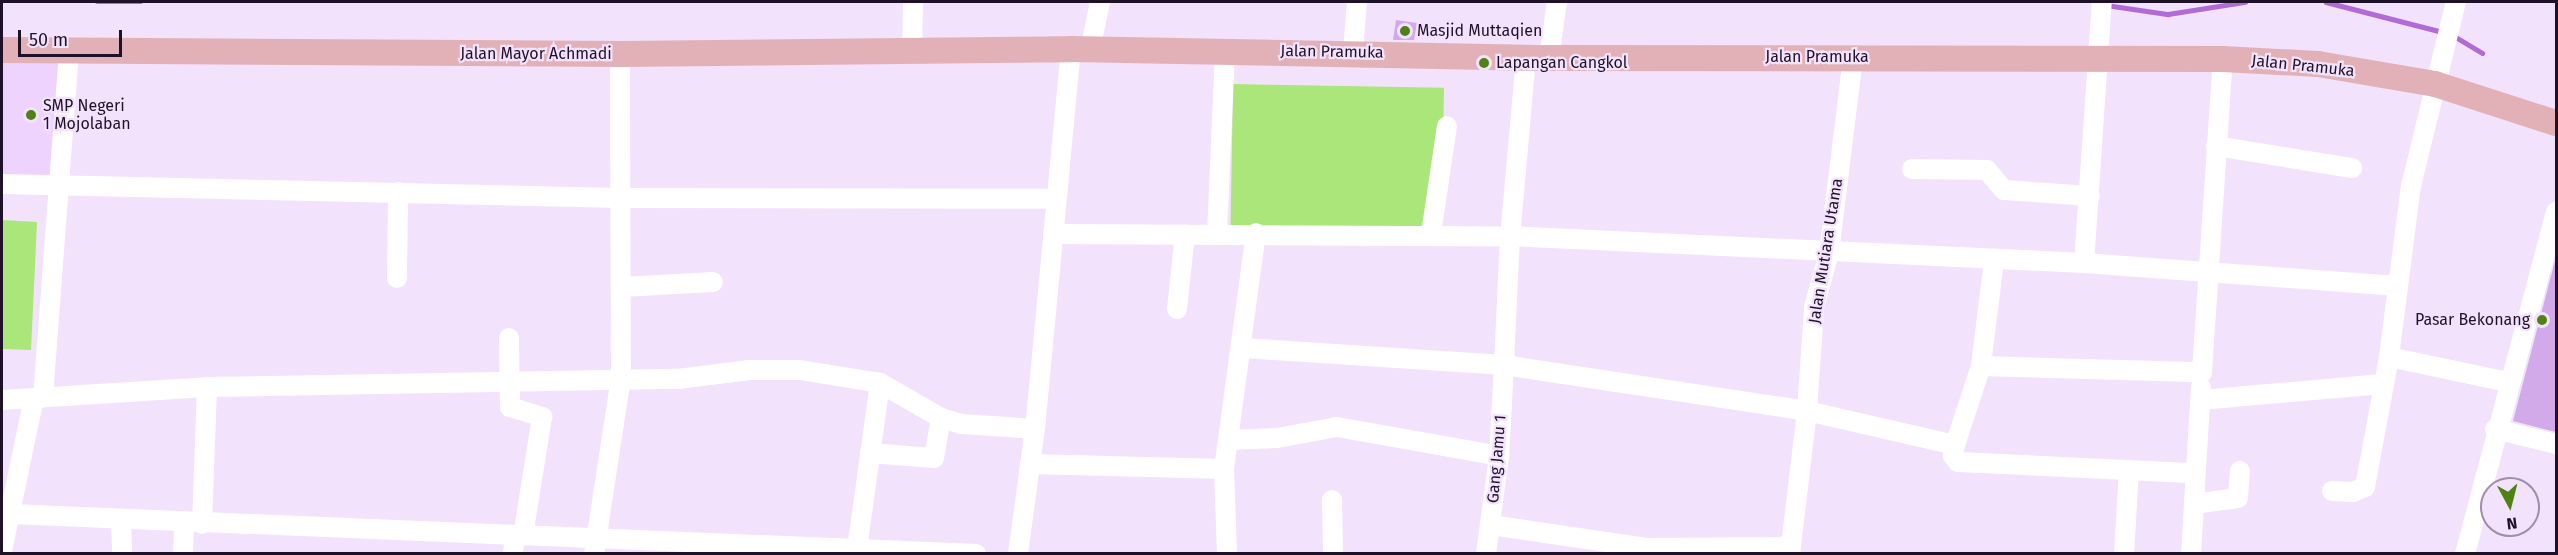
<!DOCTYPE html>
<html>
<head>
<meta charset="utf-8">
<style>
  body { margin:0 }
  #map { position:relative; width:2558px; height:555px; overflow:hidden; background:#f2e2fc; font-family:"Fira Sans",sans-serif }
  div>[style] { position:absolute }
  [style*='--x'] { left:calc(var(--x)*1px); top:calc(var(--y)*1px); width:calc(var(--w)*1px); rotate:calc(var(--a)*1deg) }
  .built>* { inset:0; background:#edd3fe; transform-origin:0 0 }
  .green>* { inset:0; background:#abe67a; transform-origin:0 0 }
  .stream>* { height:4.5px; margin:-2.25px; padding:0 2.25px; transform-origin:2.25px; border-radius:2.25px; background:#b16bd7 }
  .building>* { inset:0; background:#d2aaea }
  .minor>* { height:20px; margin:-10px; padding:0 10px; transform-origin:10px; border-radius:10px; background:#fff }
  .major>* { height:26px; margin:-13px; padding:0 13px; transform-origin:13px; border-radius:13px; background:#e2b1b7 }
  .dots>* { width:16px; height:16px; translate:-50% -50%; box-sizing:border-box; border:3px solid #f2e2fc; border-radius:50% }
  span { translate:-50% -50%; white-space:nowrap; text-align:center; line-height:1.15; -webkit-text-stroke:4.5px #f2e2fc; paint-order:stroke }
  .poi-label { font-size:16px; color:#1f1128 }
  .left { translate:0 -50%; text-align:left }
  .right { translate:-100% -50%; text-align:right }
  .street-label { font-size:16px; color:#1f1128 }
  .frame { position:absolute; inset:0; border:3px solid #1f1128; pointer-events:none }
  .north { position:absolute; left:2480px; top:477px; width:60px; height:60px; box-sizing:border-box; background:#f2e2fc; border:2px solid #9e8ea7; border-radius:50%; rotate:173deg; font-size:16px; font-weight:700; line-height:24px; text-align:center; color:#1f1128 }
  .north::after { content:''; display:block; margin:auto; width:21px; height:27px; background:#4f8114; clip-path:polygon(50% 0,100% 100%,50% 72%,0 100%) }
  .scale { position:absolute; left:18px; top:30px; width:104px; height:27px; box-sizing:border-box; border:3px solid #1f1128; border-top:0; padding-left:8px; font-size:18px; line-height:21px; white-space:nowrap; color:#1f1128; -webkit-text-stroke:4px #f2e2fc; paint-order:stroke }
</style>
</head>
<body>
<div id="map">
  <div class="built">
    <i style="left:2px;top:53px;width:61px;height:124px"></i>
  </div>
  <div class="green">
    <i style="left:1233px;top:84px;width:211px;height:143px;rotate:1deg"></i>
    <i style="clip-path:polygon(2px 220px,37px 222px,31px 350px,2px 349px)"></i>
  </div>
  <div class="stream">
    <i style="--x:97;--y:2;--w:44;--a:0"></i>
    <i style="--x:2326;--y:2;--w:121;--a:14.4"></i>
    <i style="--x:2106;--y:5;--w:63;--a:8.3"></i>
    <i style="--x:2168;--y:14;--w:78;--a:-8.9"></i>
    <i style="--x:2454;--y:36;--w:33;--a:31"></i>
  </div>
  <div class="building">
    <i style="clip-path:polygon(1396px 20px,1417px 23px,1414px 40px,1393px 40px)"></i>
    <i style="clip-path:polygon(2556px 257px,2556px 432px,2513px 421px)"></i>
  </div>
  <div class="minor">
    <i style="--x:1090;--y:50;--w:49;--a:-78.2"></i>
    <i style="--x:1353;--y:51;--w:49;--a:-85.3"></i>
    <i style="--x:912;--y:54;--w:52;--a:-88.9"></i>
    <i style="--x:1526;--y:58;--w:179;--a:95.1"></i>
    <i style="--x:1510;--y:236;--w:129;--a:92.7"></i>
    <i style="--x:1504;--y:365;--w:306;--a:8.6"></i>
    <i style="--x:1807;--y:411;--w:152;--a:12.9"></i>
    <i style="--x:1549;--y:58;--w:57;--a:-81.9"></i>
    <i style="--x:2216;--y:146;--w:138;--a:9.2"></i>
    <i style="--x:1912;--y:169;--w:75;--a:0.8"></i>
    <i style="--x:1987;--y:170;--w:26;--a:50"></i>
    <i style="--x:2004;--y:190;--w:86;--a:4"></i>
    <i style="--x:2;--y:184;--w:619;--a:1.3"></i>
    <i style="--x:621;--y:198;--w:432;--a:0.1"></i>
    <i style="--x:1053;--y:234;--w:457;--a:0.3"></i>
    <i style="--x:1510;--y:236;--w:575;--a:2.69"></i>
    <i style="--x:2084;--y:263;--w:314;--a:4.2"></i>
    <i style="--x:1217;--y:234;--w:183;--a:-87.5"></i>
    <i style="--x:1431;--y:234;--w:109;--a:-81.6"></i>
    <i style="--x:1994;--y:261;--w:106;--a:97.1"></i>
    <i style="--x:1981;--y:366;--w:221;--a:1.6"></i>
    <i style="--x:2202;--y:372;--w:314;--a:-86.2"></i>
    <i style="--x:2084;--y:263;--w:262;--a:-86.1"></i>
    <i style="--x:397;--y:278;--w:86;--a:-89.3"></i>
    <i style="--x:621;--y:287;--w:92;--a:-3.1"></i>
    <i style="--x:1177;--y:309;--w:75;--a:-83.9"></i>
    <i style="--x:509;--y:338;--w:69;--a:89.2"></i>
    <i style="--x:510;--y:407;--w:34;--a:17"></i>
    <i style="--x:542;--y:417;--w:120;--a:99.1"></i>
    <i style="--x:1243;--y:348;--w:262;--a:3.7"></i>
    <i style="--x:1504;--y:365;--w:91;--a:93.1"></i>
    <i style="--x:1499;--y:456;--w:99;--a:97.6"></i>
    <i style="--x:2389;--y:357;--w:122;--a:11.9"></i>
    <i style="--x:1981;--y:366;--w:83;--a:108.2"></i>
    <i style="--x:1955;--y:445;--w:11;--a:100"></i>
    <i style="--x:1953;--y:456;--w:8;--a:50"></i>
    <i style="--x:1958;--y:462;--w:237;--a:2.7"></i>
    <i style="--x:43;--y:397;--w:347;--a:-85.7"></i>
    <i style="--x:2;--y:400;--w:205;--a:-3.6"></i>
    <i style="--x:207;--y:387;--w:471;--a:-1"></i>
    <i style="--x:678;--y:379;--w:72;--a:-7.2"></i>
    <i style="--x:749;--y:370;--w:51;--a:0"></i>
    <i style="--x:800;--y:370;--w:81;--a:9.2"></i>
    <i style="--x:880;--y:383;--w:70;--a:29.8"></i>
    <i style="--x:941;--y:418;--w:22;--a:16"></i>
    <i style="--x:962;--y:424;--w:73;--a:3.9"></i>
    <i style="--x:2200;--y:400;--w:183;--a:-5"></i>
    <i style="--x:2495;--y:429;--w:63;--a:13.8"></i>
    <i style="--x:1228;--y:440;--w:49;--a:-2.3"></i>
    <i style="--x:1277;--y:438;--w:61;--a:-10.4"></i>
    <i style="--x:1337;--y:427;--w:165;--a:10.1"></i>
    <i style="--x:870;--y:453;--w:64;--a:4.5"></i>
    <i style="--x:934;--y:458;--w:41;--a:-80.1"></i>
    <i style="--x:1030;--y:464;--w:194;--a:1.5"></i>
    <i style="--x:2332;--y:491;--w:21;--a:3"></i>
    <i style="--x:2353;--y:492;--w:13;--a:-23"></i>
    <i style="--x:2365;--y:487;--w:132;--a:-79.5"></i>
    <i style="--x:2389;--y:357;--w:172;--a:-82.7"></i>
    <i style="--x:2411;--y:186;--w:189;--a:-76.3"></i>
    <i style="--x:1332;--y:500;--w:54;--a:88.9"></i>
    <i style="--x:2194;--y:504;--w:44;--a:-7.8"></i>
    <i style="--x:2238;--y:498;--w:27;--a:-86"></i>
    <i style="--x:10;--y:514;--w:967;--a:2.37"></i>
    <i style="--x:121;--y:519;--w:35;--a:88"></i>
    <i style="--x:202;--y:524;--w:137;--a:-87.9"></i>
    <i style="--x:1491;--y:525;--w:157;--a:8.4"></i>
    <i style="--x:1646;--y:548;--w:144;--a:-0.4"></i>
    <i style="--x:857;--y:549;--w:168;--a:-82.1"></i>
    <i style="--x:2;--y:551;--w:156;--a:-78.2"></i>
    <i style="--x:183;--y:554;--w:30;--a:-88"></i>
    <i style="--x:513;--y:554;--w:19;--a:-84"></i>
    <i style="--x:594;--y:554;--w:178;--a:-81.3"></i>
    <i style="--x:621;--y:378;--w:324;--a:-90.2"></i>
    <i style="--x:1018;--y:554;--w:126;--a:-82.3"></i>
    <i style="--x:1035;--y:429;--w:382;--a:-84.6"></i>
    <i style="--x:1227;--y:554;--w:85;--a:-92"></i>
    <i style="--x:1224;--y:469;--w:238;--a:-82.3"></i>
    <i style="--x:1790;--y:554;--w:144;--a:-83.2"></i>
    <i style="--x:1807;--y:411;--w:104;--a:-86.1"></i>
    <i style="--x:1814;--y:307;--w:56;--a:-74.5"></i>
    <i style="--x:1829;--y:253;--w:197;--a:-83"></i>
    <i style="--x:2124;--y:554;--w:83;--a:-86.6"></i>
    <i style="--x:2191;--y:554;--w:167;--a:-86.6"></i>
    <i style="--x:2465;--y:554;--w:354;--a:-75.1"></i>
  </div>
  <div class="major">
    <i style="--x:2;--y:50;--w:618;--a:0.37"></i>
    <i style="--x:620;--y:54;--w:451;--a:-0.6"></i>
    <i style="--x:1071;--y:49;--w:478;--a:1.1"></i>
    <i style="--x:1549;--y:58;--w:674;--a:0.09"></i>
    <i style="--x:2223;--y:59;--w:95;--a:3"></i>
    <i style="--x:2318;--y:64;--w:119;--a:9.7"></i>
    <i style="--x:2435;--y:84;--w:127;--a:17.9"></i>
  </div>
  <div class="dots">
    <i style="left:1405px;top:31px;background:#4f8114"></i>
    <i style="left:1484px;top:63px;background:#4f8114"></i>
    <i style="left:31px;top:115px;background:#4f8114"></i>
    <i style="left:2542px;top:320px;background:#4f8114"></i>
  </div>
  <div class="poi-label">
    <span class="left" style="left:1417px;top:31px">Masjid Muttaqien</span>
    <span class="left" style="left:1496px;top:63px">Lapangan Cangkol</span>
    <span class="left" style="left:43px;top:115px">SMP Negeri<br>1 Mojolaban</span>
    <span class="right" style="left:2530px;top:320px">Pasar Bekonang</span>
  </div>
  <div class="street-label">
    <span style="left:1332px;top:52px;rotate:1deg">Jalan Pramuka</span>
    <span style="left:536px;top:54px">Jalan Mayor Achmadi</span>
    <span style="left:1817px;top:57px">Jalan Pramuka</span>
    <span style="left:2303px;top:66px;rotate:6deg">Jalan Pramuka</span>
    <span style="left:1826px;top:251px;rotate:-81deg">Jalan Mutiara Utama</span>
    <span style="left:1497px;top:459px;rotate:-85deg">Gang Jamu 1</span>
  </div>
  <div class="frame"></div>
  <div class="north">N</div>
  <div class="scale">50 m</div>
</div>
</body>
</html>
